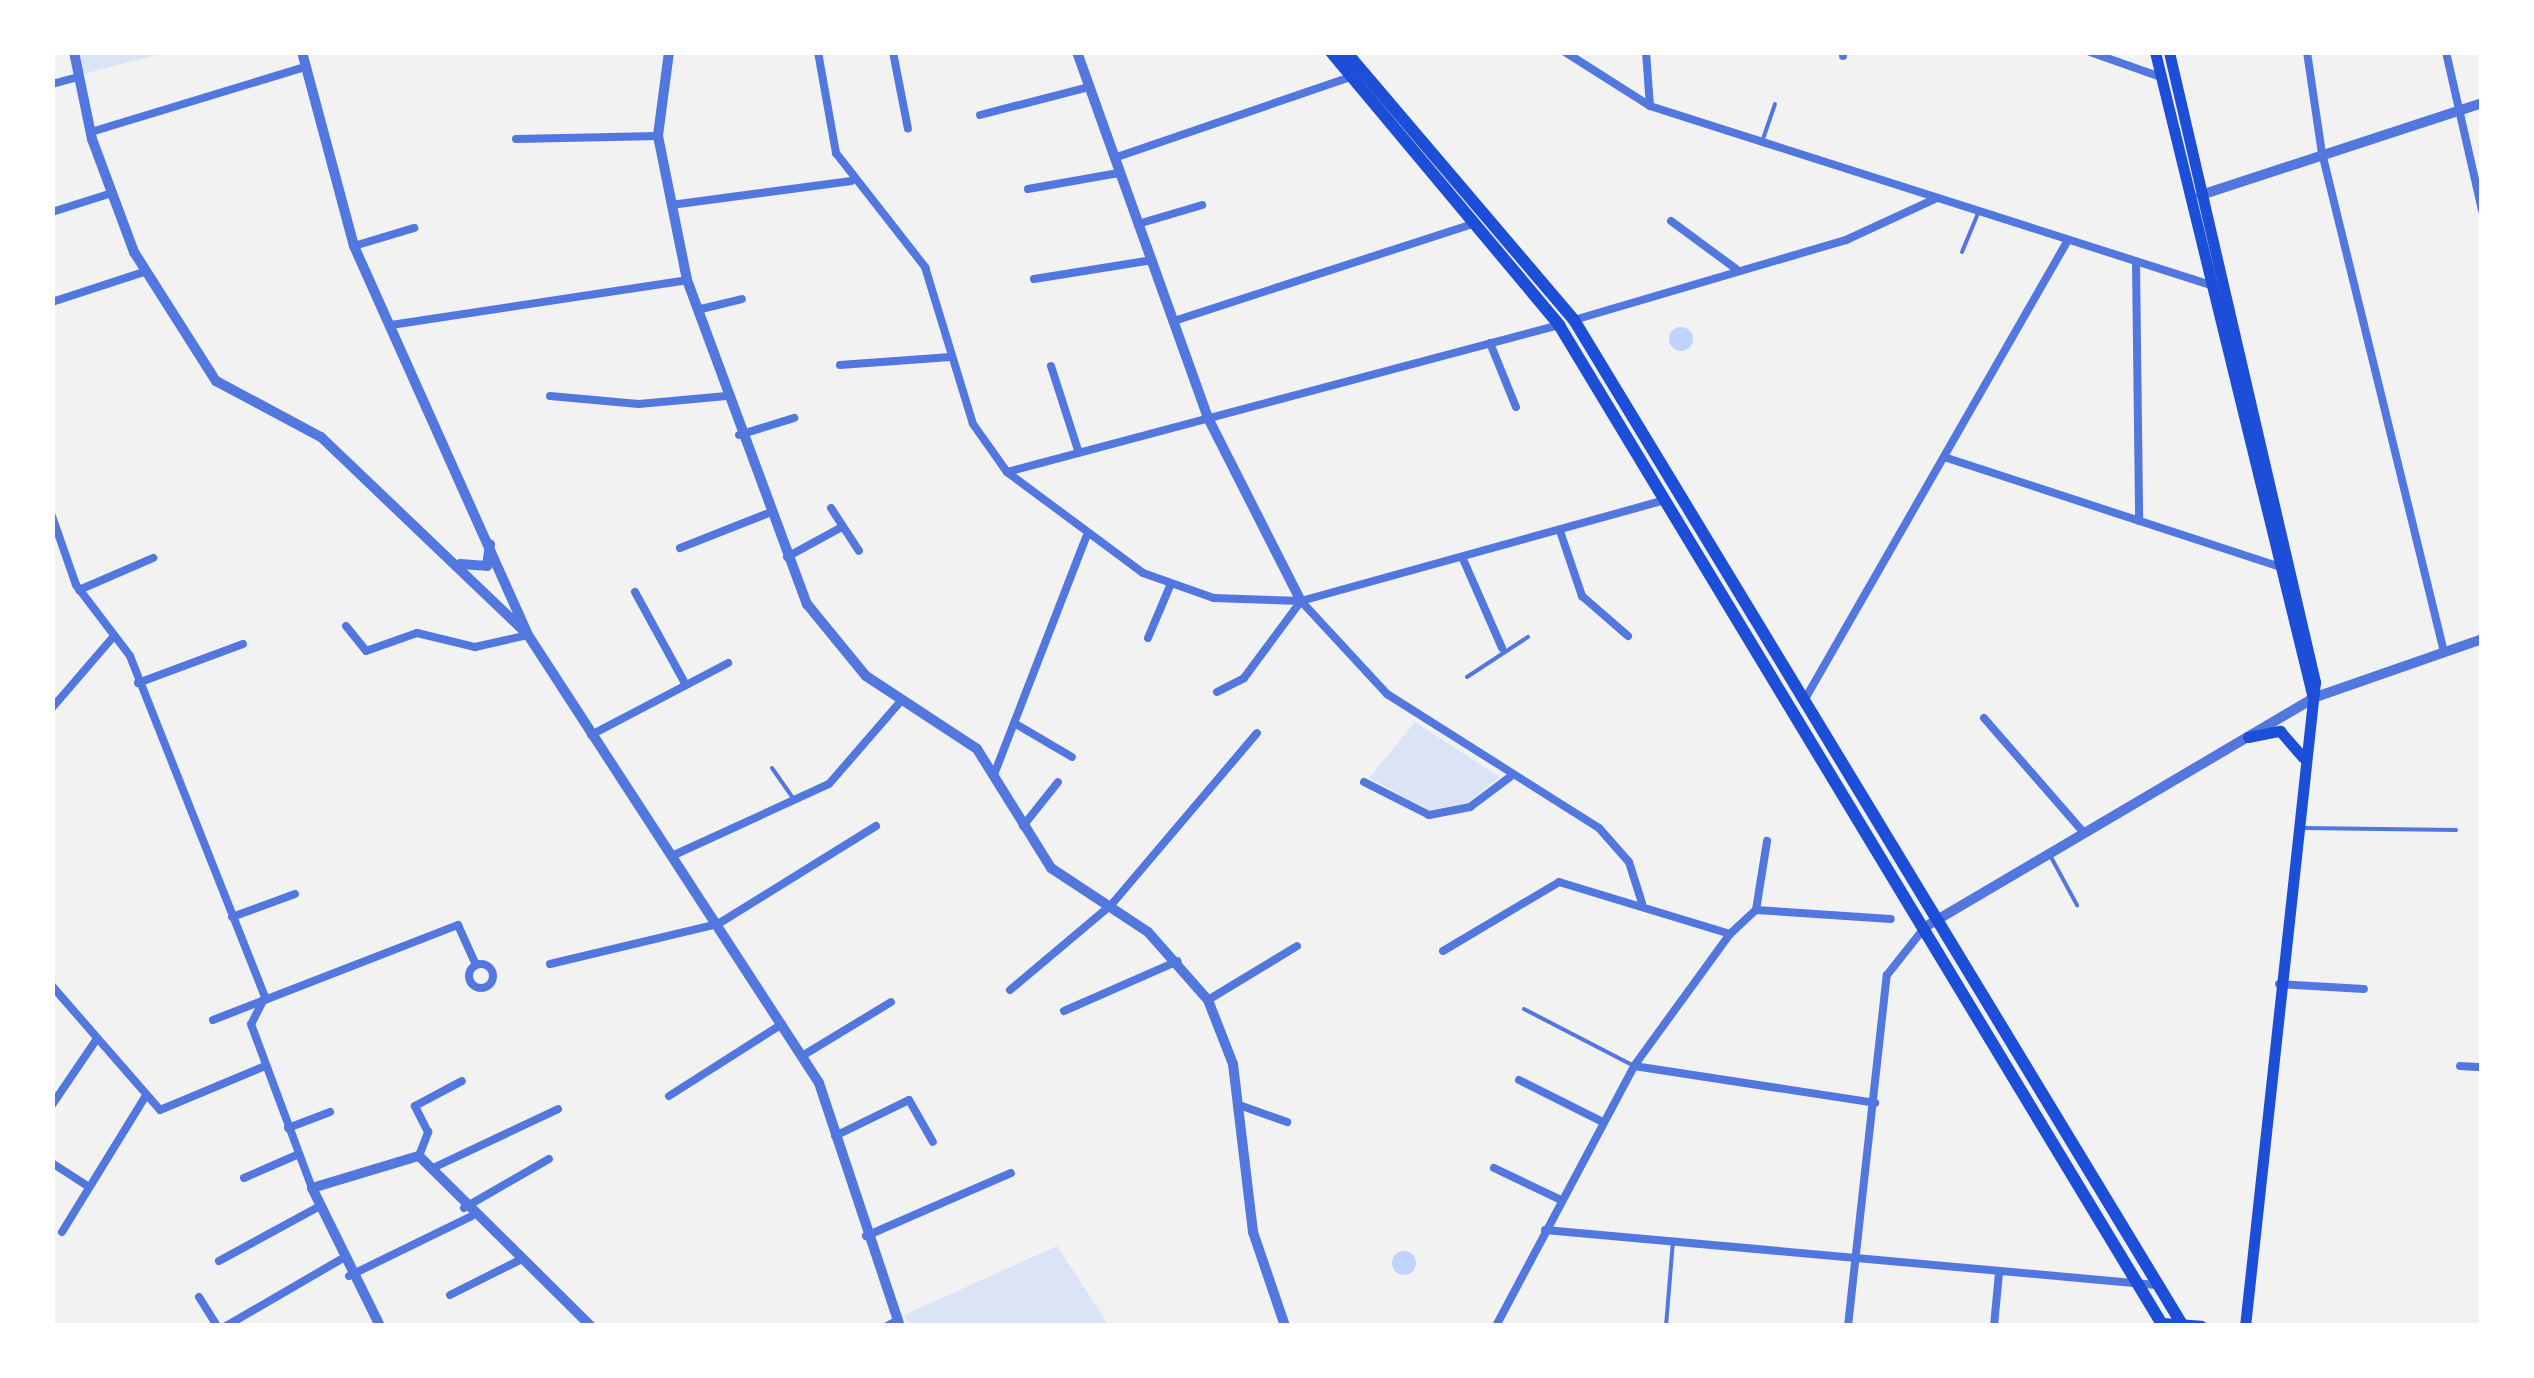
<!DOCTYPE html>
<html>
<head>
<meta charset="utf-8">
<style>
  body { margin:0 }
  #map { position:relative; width:2534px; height:1378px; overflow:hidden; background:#f2f2f2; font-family:"Asap Condensed",sans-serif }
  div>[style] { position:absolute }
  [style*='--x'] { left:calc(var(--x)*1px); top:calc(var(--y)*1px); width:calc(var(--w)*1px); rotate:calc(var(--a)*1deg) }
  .green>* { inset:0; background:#dbe4f7 }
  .water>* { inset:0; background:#bfd3fe }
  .round { border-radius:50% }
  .service>* { height:4px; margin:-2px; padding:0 2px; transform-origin:2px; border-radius:2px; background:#5277de }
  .minor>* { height:8px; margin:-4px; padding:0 4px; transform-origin:4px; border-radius:4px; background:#5277de }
  .minor>.ring { margin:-4px; padding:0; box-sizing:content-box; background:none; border:8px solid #5277de; border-radius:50% }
  .tertiary>* { height:10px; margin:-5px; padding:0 5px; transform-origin:5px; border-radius:5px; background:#5277de }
  .secondary>* { height:11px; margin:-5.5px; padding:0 5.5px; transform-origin:5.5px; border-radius:5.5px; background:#1d4ed8 }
  .primary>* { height:12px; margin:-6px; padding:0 6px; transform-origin:6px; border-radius:6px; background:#1d4ed8 }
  span { translate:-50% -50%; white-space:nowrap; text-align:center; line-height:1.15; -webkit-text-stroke:10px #fff; paint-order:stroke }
  .frame { position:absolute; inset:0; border:55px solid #fff; pointer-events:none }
</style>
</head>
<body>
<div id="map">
  <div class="green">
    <i style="clip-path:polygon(168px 52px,83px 74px,79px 53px)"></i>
    <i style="clip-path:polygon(1415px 722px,1500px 777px,1467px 803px,1429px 810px,1369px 778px)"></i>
    <i style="clip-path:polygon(1057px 1246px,1109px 1325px,910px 1325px,904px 1315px)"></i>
  </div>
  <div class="water">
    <i class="round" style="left:1669px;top:327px;width:24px;height:24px"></i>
    <i class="round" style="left:1392px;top:1251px;width:24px;height:24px"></i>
  </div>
  <div class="service">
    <i style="--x:1762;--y:142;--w:40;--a:-71.1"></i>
    <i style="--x:1962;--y:252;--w:44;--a:-67.5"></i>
    <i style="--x:1467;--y:677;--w:73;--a:-33.3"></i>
    <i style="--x:772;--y:768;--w:37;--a:55"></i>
    <i style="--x:2304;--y:828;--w:152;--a:0.8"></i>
    <i style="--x:2051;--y:857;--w:55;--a:61.6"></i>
    <i style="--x:1524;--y:1009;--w:124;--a:27.4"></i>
    <i style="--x:1666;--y:1326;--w:85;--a:-85.3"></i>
  </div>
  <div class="minor">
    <i style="--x:818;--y:52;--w:103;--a:79.9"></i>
    <i style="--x:836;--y:153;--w:145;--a:52"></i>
    <i style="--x:925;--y:267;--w:164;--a:73"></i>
    <i style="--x:973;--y:424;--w:59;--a:54.7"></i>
    <i style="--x:1007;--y:472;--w:169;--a:36.6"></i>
    <i style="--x:1143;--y:573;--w:75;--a:19.4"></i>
    <i style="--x:1214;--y:598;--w:87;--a:2"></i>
    <i style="--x:1301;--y:601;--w:379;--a:-15.5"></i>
    <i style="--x:893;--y:52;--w:78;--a:79"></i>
    <i style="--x:1565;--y:52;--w:101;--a:32.4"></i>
    <i style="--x:1650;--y:106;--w:589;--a:17.7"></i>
    <i style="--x:1646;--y:52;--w:54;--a:85.8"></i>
    <i style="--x:1843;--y:52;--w:4;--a:90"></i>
    <i style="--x:2090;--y:52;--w:75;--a:19.4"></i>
    <i style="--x:2307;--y:52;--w:102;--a:81.6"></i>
    <i style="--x:2322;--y:153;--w:514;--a:76.26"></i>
    <i style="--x:2446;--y:52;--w:162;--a:77.2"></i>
    <i style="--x:52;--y:84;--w:28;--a:-15"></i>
    <i style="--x:980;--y:115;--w:113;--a:-14.4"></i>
    <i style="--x:91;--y:132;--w:224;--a:-16.9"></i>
    <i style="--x:516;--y:139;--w:142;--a:-1.2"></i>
    <i style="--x:1114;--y:158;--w:250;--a:-18.9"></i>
    <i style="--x:1028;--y:189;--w:92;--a:-10"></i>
    <i style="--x:671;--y:205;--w:182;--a:-7.6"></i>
    <i style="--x:52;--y:212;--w:63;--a:-17.6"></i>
    <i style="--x:1671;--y:221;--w:81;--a:36.4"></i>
    <i style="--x:1138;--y:224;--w:67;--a:-16.5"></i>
    <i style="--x:354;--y:246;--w:63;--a:-16.7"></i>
    <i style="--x:2136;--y:262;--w:259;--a:89.3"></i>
    <i style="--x:1034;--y:279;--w:120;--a:-9.1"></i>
    <i style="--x:52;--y:302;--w:97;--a:-18.1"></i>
    <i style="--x:701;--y:309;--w:42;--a:-13.7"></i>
    <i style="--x:1574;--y:320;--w:284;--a:-16.4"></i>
    <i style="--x:1846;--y:240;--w:100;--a:-24.8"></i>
    <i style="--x:1174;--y:321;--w:314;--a:-18"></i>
    <i style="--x:391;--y:325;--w:299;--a:-8.6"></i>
    <i style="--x:1490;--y:343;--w:69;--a:67.9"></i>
    <i style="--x:840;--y:365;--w:111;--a:-4.1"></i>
    <i style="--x:1051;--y:366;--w:91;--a:72.2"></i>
    <i style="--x:550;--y:396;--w:89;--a:5.1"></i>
    <i style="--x:639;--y:404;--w:88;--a:-5.2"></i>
    <i style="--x:739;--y:435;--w:58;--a:-17.2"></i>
    <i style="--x:1944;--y:457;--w:350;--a:18.1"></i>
    <i style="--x:1007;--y:472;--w:571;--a:-14.91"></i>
    <i style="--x:831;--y:508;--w:51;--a:56.9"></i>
    <i style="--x:52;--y:516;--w:73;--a:70.8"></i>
    <i style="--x:76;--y:585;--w:89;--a:52.7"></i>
    <i style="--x:130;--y:656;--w:367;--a:68.4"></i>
    <i style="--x:265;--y:997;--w:30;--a:117"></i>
    <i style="--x:251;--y:1024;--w:175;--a:69.6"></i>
    <i style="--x:1560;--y:531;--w:69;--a:71.3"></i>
    <i style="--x:1582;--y:596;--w:61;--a:41"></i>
    <i style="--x:680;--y:548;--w:96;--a:-21.5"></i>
    <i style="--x:787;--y:557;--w:60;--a:-28.7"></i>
    <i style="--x:1463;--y:559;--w:97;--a:66.3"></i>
    <i style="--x:79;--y:590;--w:81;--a:-23.4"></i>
    <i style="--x:635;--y:592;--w:106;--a:61.3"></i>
    <i style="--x:1301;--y:601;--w:127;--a:47.2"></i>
    <i style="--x:1387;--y:694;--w:251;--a:32.3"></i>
    <i style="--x:1599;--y:828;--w:45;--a:48.6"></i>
    <i style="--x:1629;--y:862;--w:43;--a:72.4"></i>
    <i style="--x:346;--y:626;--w:32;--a:51"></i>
    <i style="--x:366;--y:651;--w:54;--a:-19.4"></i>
    <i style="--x:417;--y:633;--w:60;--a:13.6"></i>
    <i style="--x:475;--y:647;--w:54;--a:-12.8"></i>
    <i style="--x:1148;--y:638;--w:56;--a:-67.1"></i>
    <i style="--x:138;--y:683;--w:112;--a:-20.4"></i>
    <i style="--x:1217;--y:692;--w:30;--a:-27"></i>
    <i style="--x:1244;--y:678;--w:96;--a:-53.5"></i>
    <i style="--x:1805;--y:699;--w:529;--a:-60.19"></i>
    <i style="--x:52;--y:708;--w:94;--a:-49.3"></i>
    <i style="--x:1984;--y:718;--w:152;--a:49"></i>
    <i style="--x:1014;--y:723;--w:67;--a:30.4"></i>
    <i style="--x:591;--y:735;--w:155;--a:-27.7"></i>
    <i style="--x:995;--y:772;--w:252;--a:-68.8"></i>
    <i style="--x:1364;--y:782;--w:73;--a:26.9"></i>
    <i style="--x:1429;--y:815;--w:42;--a:-11"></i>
    <i style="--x:1470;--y:807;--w:50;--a:-36.9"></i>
    <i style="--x:1023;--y:826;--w:56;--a:-51.5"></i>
    <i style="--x:674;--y:855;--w:170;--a:-24.6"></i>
    <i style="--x:829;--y:784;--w:110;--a:-49.1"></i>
    <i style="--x:1756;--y:910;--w:70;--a:-80.9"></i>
    <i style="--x:232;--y:917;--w:67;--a:-20.1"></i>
    <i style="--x:1443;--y:951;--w:135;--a:-30.7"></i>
    <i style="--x:1559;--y:882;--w:179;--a:16.9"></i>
    <i style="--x:550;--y:964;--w:173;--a:-13.4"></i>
    <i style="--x:718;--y:924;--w:186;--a:-31.8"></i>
    <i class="ring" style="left:469px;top:964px;width:16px;height:16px"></i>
    <i style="--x:2279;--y:984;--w:85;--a:3.4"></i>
    <i style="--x:52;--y:986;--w:164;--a:48.9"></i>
    <i style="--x:160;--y:1110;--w:112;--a:-22.7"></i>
    <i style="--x:1010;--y:990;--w:133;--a:-40.1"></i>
    <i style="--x:1112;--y:904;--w:224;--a:-49.7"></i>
    <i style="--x:1208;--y:1000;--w:104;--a:-31.2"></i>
    <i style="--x:1064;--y:1011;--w:124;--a:-23.7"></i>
    <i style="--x:213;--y:1020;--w:263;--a:-21.2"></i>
    <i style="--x:458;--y:925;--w:44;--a:65.8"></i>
    <i style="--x:802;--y:1056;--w:104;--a:-31.2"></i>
    <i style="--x:1634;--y:1066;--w:244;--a:8.7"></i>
    <i style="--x:2460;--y:1066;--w:22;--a:3"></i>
    <i style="--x:1519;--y:1080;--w:94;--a:26.6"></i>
    <i style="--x:669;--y:1096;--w:134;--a:-32.5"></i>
    <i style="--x:52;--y:1105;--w:78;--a:-55.9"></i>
    <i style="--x:1242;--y:1106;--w:48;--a:19.6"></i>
    <i style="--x:288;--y:1128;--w:45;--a:-20.9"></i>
    <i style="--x:835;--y:1136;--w:82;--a:-25.9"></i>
    <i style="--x:909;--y:1100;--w:48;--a:60.3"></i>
    <i style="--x:419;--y:1156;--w:26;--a:-69"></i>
    <i style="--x:428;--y:1132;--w:29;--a:-117"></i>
    <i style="--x:415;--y:1106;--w:53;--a:-28"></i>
    <i style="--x:52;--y:1163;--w:44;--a:33"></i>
    <i style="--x:435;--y:1167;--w:136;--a:-25.2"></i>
    <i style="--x:1494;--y:1168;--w:74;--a:25.5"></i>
    <i style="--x:244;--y:1178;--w:60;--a:-23.6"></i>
    <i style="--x:464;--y:1208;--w:98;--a:-30"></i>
    <i style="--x:1545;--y:1230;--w:613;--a:5.14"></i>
    <i style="--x:62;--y:1232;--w:158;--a:-58.4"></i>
    <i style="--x:866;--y:1236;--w:158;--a:-23.5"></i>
    <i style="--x:219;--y:1261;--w:113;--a:-28.6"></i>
    <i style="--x:349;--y:1276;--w:137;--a:-26"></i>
    <i style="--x:450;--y:1295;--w:78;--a:-26.6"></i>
    <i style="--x:199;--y:1297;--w:34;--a:58"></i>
    <i style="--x:226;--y:1326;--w:132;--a:-30.1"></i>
    <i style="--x:887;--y:1326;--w:13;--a:-29"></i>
    <i style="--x:1496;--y:1326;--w:294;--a:-62"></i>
    <i style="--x:1634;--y:1066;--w:163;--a:-54"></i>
    <i style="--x:1730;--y:934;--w:35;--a:-43"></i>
    <i style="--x:1756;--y:910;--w:135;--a:3.8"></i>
    <i style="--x:1848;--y:1326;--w:353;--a:-83.7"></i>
    <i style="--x:1887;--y:975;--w:61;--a:-51.6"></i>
    <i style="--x:1994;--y:1326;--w:53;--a:-84.6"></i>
  </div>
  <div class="tertiary">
    <i style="--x:74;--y:52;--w:89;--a:78.3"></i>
    <i style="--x:92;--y:139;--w:121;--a:69.6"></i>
    <i style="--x:134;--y:252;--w:153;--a:57.6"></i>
    <i style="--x:216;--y:381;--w:119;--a:28.1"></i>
    <i style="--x:321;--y:437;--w:282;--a:43.7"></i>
    <i style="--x:302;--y:52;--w:201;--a:75"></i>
    <i style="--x:354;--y:246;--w:426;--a:65.9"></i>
    <i style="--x:528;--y:635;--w:534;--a:56.99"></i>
    <i style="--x:819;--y:1083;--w:256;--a:71.6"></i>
    <i style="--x:669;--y:52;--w:85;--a:97.5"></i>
    <i style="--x:658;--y:136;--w:147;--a:78.6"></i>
    <i style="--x:687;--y:280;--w:346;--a:69.7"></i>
    <i style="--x:807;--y:604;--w:93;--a:50.7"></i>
    <i style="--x:866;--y:676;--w:133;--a:33.3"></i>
    <i style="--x:977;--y:749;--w:140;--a:58.1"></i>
    <i style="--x:1051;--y:868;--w:116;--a:33.4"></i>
    <i style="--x:1148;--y:932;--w:91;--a:48.6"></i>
    <i style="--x:1208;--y:1000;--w:69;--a:68.7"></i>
    <i style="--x:1233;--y:1064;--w:169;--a:83.2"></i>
    <i style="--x:1253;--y:1232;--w:99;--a:71.2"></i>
    <i style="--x:1077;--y:52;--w:389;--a:70.3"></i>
    <i style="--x:1208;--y:418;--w:205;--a:63.1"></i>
    <i style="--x:2201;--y:195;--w:296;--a:-18.1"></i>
    <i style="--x:460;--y:564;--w:27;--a:4"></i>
    <i style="--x:487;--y:566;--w:22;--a:-82"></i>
    <i style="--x:1925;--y:927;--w:451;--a:-30.5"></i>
    <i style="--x:2313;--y:698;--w:179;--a:-19.2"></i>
    <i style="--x:380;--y:1326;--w:154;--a:-116.2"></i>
    <i style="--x:312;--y:1188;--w:112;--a:-16.7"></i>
    <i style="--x:419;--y:1156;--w:242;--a:44.7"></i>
  </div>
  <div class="secondary">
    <i style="--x:2155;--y:52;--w:665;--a:76.26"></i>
    <i style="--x:2169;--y:52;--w:647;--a:76.95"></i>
    <i style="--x:2315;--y:682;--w:648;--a:96.2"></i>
    <i style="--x:2248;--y:737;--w:33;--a:-11"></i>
    <i style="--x:2280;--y:731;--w:35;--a:49"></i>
    <i style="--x:2162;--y:1323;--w:39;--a:4"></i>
  </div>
  <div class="primary">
    <i style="--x:1331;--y:52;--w:356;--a:50.1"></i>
    <i style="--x:1559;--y:325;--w:1169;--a:58.89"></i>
    <i style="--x:1346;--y:52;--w:352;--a:49.6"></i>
    <i style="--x:1574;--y:320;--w:1176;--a:58.81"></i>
  </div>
  <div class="frame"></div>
</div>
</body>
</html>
